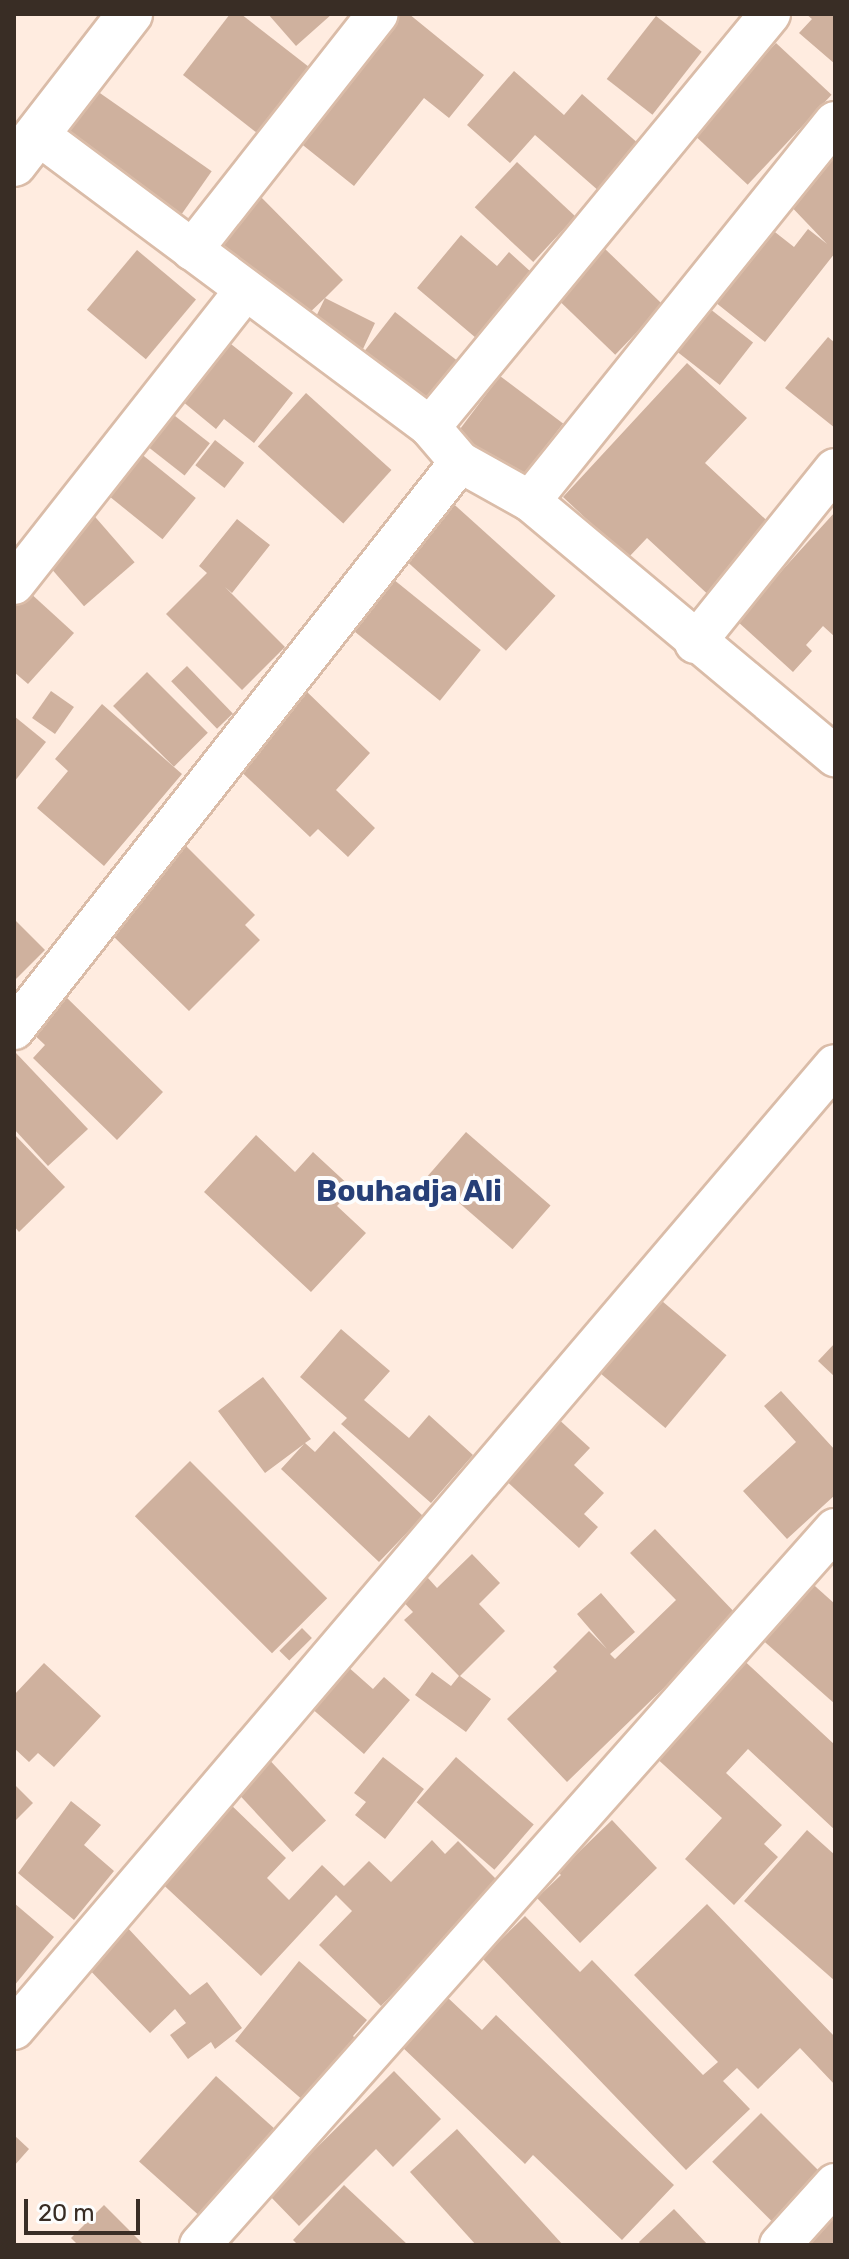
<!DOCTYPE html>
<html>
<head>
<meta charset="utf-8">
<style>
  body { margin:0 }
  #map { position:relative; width:849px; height:2259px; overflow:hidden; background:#ffece0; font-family:Rubik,sans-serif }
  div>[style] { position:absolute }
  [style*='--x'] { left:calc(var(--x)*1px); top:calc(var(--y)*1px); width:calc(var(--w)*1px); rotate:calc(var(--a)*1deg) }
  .building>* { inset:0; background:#cfb19e; transform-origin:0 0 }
  .roads { filter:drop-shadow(2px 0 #dabca8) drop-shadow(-2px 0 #dabca8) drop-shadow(0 2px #dabca8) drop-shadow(0 -2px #dabca8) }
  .minor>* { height:40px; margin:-20px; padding:0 20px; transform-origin:20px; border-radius:20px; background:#fff }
  .tertiary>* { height:44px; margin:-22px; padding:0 22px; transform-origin:22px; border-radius:22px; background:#fff }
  span { translate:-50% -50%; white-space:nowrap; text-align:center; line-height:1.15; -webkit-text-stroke:8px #fdfdfd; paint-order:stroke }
  .district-label { font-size:30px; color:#273f77; font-weight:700 }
  .frame { position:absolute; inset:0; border:16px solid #392d25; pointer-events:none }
  .scale { position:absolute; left:24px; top:2199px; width:116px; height:36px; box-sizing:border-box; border:4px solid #392d25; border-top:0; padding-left:10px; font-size:24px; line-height:28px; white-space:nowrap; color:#392d25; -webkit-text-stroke:6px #fdfdfd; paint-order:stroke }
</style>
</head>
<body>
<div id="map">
  <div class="building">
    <i style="clip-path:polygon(230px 14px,241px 14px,318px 74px,266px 140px,183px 75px)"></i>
    <i style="clip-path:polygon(268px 14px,332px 14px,296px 46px)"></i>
    <i style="clip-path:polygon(390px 14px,409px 14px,484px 75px,449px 118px,424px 98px,354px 186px,294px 138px)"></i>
    <i style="clip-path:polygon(806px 14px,835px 14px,835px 64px,799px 33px,812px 19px)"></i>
    <i style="left:656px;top:16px;width:58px;height:80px;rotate:38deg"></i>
    <i style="left:776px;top:43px;width:76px;height:123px;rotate:43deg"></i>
    <i style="clip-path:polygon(514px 71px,564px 115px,582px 94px,640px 145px,600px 192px,535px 135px,510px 163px,467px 125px)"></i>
    <i style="left:97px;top:91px;width:140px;height:65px;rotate:35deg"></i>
    <i style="clip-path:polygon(831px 152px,835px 156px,835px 253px,765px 342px,710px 298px,766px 225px,794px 247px,808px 229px,827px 244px,783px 198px)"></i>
    <i style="left:517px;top:162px;width:80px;height:62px;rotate:43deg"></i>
    <i style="clip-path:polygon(257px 193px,343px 280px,325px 298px,375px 323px,363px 349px,312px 325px,325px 298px,305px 317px,273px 284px,262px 296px,208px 242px)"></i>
    <i style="clip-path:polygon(461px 235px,497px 266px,509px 252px,531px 272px,476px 338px,417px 288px)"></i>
    <i style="left:602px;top:246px;width:85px;height:69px;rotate:44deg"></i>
    <i style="left:137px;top:250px;width:77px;height:78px;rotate:40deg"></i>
    <i style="left:705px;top:305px;width:61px;height:54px;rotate:38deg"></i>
    <i style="left:395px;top:312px;width:88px;height:65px;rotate:38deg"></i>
    <i style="clip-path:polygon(222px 337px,293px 393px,254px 443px,224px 419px,216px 429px,176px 396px)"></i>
    <i style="clip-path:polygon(828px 337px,835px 343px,835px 428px,785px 388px)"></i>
    <i style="clip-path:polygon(687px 363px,747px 418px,705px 463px,778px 531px,714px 600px,647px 538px,628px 558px,563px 497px)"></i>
    <i style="left:500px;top:376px;width:79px;height:73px;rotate:37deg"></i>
    <i style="left:306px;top:393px;width:115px;height:72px;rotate:42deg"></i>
    <i style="left:161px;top:405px;width:62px;height:41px;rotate:38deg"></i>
    <i style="left:215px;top:440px;width:37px;height:32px;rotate:38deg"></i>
    <i style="left:129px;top:444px;width:86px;height:53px;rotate:39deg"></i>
    <i style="left:447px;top:498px;width:146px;height:74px;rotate:42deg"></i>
    <i style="left:90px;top:511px;width:68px;height:67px;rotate:49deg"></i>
    <i style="clip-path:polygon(835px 512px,835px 637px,823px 626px,806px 645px,812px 651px,793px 672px,726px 611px,756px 576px,767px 587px)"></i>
    <i style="clip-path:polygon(237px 519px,270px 545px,232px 593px,225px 587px,285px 647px,242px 690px,166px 614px,207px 573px,199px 566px)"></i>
    <i style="left:393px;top:579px;width:113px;height:65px;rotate:39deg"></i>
    <i style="clip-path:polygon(28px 591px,74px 633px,28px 684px,14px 672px,14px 606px)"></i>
    <i style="left:187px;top:666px;width:66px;height:22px;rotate:46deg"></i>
    <i style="left:147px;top:672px;width:86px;height:48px;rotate:45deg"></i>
    <i style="clip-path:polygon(302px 687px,370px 753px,336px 790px,375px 828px,348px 857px,318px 829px,310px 837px,231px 762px)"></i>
    <i style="left:51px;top:691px;width:28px;height:33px;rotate:35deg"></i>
    <i style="clip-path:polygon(102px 704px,182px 774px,104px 866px,37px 808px,68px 771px,55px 759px)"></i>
    <i style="clip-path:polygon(14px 716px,46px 742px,14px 782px)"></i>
    <i style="clip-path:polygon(186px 846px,255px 915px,245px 925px,260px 940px,189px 1011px,104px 927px)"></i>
    <i style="clip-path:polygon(14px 919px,45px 950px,14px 981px)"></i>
    <i style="clip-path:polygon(64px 995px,163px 1092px,117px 1140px,33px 1058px,45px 1045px,30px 1031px)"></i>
    <i style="clip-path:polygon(16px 1053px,88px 1129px,48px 1166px,14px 1129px)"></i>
    <i style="left:466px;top:1132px;width:112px;height:58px;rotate:41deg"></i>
    <i style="clip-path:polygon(14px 1134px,65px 1187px,19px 1232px,14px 1226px)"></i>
    <i style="clip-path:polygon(256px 1135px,295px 1172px,313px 1152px,353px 1189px,337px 1206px,366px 1233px,311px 1292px,204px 1192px)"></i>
    <i style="left:656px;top:1296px;width:92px;height:95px;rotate:40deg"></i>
    <i style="clip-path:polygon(341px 1329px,390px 1371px,364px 1400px,409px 1438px,429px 1415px,473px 1455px,431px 1503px,341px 1424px,347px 1418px,300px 1377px)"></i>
    <i style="clip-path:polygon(835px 1343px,835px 1377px,818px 1361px)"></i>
    <i style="clip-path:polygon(263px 1377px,311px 1439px,305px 1443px,315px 1452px,334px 1431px,423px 1516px,379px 1562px,281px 1469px,304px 1444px,265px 1473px,218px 1411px)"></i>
    <i style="clip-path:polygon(781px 1391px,835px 1450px,835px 1495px,787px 1539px,743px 1491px,796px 1442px,764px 1406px)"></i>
    <i style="clip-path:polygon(555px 1416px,590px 1448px,574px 1465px,604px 1493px,584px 1514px,598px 1527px,579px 1548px,501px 1476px)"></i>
    <i style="left:190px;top:1461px;width:194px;height:78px;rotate:45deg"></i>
    <i style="clip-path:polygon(655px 1529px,738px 1616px,567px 1782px,507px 1719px,557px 1671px,553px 1667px,589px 1631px,607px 1649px,577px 1614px,601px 1593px,635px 1632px,610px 1654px,615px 1659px,676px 1600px,630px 1553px)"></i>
    <i style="clip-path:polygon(472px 1554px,500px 1583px,479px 1604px,505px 1631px,460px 1676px,491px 1699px,466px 1732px,415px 1695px,432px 1672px,451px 1686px,459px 1676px,404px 1620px,413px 1612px,394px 1592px,419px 1568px,437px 1588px)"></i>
    <i style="clip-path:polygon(806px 1578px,835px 1604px,835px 1704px,757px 1635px)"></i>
    <i style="left:302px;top:1628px;width:14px;height:32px;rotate:45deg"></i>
    <i style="clip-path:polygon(738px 1655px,835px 1745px,835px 1830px,748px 1749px,726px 1773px,782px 1825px,764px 1844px,778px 1857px,734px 1905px,685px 1859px,722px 1818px,653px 1755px)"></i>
    <i style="clip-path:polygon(338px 1658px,373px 1689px,384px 1677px,410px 1700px,364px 1754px,302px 1700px)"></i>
    <i style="clip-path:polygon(44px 1663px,101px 1716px,54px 1767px,38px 1753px,29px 1762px,14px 1748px,14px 1695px)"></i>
    <i style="left:264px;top:1754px;width:91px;height:46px;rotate:47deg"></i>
    <i style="clip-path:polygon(383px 1757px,424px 1789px,385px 1839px,355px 1815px,366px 1802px,354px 1793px)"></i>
    <i style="left:456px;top:1757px;width:103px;height:60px;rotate:41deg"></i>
    <i style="clip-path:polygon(14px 1784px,33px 1803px,14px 1822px)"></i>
    <i style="clip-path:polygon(71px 1801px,101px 1825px,84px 1845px,114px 1871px,74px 1920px,18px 1873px)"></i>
    <i style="clip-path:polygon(227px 1801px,286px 1858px,267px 1878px,289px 1900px,322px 1865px,344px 1886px,369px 1861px,391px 1882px,432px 1840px,445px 1854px,458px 1841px,500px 1883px,381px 2006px,319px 1945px,352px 1911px,336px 1895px,261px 1976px,155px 1877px)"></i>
    <i style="clip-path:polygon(612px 1820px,657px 1868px,580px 1943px,537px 1898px,561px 1875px,558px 1872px)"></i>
    <i style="clip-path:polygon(807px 1830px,835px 1855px,835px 1981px,744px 1901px)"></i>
    <i style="clip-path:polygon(14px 1903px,54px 1937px,14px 1986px)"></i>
    <i style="clip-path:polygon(707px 1904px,835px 2037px,835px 2085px,800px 2048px,758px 2089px,737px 2068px,723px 2081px,750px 2109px,686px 2170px,482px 1958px,525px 1916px,580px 1972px,592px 1960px,703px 2075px,718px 2062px,634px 1975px)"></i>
    <i style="clip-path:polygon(126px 1926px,190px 1995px,207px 1982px,242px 2028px,215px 2049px,211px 2042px,188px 2059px,170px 2035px,186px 2023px,175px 2009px,150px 2033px,85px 1965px)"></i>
    <i style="clip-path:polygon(299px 1961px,367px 2020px,353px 2036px,358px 2041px,305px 2102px,235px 2041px)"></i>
    <i style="clip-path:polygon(446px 1996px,482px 2030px,496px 2015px,674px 2185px,622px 2240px,533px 2155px,525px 2164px,400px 2045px)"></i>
    <i style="clip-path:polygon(394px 2071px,441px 2119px,393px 2167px,376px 2149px,299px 2226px,269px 2195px)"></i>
    <i style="left:216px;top:2076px;width:83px;height:115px;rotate:42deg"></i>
    <i style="left:761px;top:2113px;width:87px;height:69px;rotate:45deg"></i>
    <i style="clip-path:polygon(457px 2129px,563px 2245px,476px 2245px,410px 2172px)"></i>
    <i style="clip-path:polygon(14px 2135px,29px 2149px,14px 2166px)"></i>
    <i style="clip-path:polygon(344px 2185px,408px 2245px,298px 2245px,293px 2240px)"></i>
    <i style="clip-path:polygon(104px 2205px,144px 2245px,78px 2245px,71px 2238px)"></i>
    <i style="clip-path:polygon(674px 2209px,708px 2245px,641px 2245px,639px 2242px)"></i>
    <i style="clip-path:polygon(835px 2214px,835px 2245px,804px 2245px)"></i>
  </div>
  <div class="roads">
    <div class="minor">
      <i style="--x:36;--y:133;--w:492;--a:36.7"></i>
      <i style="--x:430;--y:427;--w:46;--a:49.4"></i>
      <i style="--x:460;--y:462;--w:80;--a:29.1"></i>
      <i style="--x:530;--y:501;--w:398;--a:39.9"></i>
      <i style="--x:192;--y:250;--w:300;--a:-51.8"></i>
      <i style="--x:430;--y:427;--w:535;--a:-50.54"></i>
      <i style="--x:530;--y:501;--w:486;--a:-51.2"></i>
      <i style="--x:14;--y:584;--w:374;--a:-51.8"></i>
      <i style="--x:695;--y:643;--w:223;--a:-51.2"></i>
      <i style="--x:14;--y:1029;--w:721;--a:-51.81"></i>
      <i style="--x:14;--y:2029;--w:1266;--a:-49.58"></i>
      <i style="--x:200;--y:2245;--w:957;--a:-48.43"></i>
      <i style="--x:780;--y:2245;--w:82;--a:-48"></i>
    </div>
    <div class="tertiary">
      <i style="--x:14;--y:164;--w:190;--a:-52.3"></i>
    </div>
  </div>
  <div class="district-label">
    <span style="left:409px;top:1191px">Bouhadja Ali</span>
  </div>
  <div class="frame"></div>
  <div class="scale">20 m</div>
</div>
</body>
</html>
